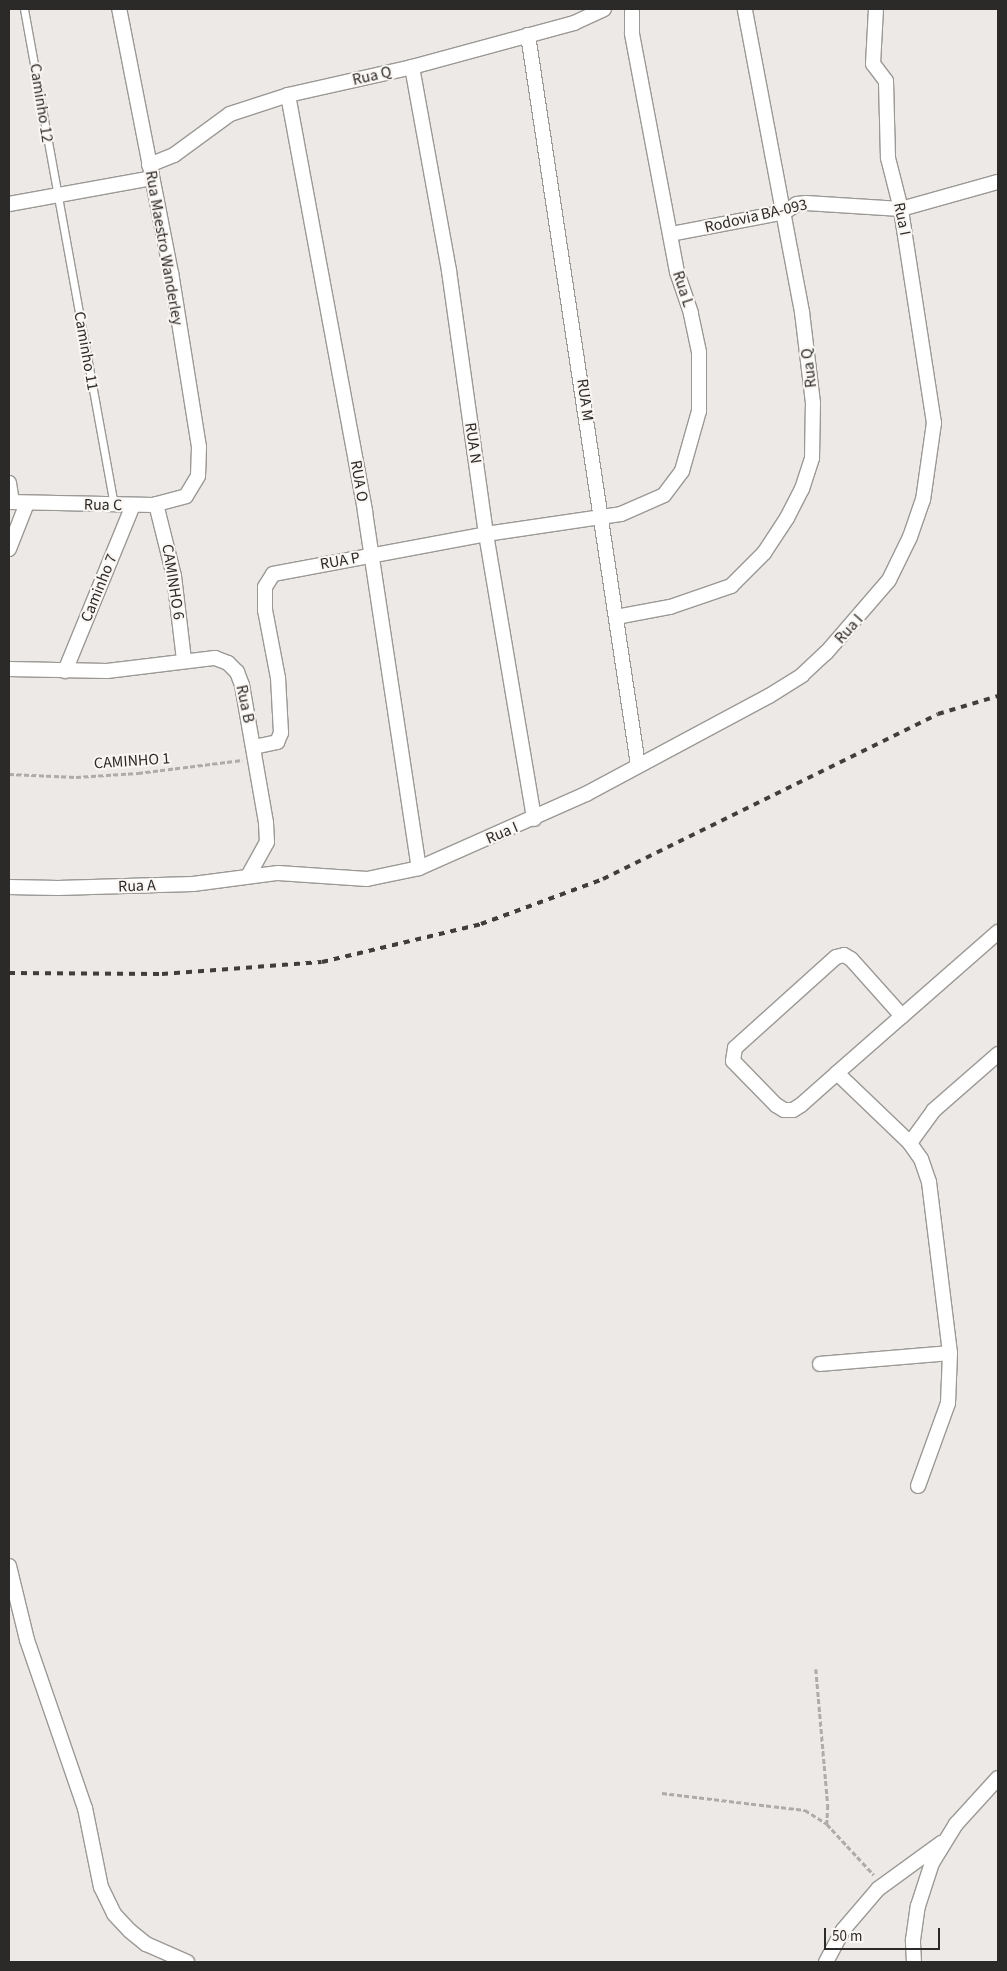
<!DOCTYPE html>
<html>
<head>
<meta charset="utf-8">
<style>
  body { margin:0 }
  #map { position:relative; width:1007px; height:1971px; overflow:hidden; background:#ece9e6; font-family:"Source Sans 3",sans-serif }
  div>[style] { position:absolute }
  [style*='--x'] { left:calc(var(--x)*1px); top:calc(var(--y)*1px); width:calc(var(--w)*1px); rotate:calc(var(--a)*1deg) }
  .path>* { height:2.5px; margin-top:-1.25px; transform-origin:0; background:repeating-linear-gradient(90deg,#aeaba9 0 5px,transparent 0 7.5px) }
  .roads { filter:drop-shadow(1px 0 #9b9996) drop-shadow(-1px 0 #9b9996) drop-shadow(0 1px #9b9996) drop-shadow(0 -1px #9b9996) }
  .lane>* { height:7px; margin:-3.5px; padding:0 3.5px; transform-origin:3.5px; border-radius:3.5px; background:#fff }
  .street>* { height:14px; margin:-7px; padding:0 7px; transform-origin:7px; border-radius:7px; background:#fff }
  .rail>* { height:4px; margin-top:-2px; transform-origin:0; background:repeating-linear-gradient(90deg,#3f3e3c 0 6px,transparent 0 12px) }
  span { translate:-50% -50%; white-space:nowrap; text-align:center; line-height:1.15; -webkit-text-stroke:4px #f9f6f3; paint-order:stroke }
  .street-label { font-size:16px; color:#2b2a29 }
  .frame { position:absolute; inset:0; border:10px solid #2b2a29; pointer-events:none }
  .scale { position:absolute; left:824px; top:1928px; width:116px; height:22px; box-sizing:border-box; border:2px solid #2b2a29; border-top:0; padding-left:6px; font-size:15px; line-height:18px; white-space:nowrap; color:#2b2a29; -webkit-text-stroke:4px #f9f6f3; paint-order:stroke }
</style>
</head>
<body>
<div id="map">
  <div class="path">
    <i style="--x:9;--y:774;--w:67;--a:2.6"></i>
    <i style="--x:76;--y:777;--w:62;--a:-3.7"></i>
    <i style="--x:138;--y:773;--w:105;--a:-7.1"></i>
    <i style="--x:816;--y:1669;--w:137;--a:85"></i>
    <i style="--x:828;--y:1805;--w:19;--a:93"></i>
    <i style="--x:662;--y:1793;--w:144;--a:6.8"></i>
    <i style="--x:805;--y:1810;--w:26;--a:32"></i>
    <i style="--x:827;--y:1824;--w:69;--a:47.3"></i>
  </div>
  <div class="roads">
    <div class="lane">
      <i style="--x:24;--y:9;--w:504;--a:79.72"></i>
    </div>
    <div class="street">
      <i style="--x:528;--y:35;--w:738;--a:81.43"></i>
      <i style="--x:412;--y:67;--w:207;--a:79.7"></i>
      <i style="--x:449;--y:271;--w:266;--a:82"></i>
      <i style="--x:486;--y:534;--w:289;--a:80.4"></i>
      <i style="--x:288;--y:95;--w:424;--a:79.5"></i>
      <i style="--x:365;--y:512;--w:360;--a:81.4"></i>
      <i style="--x:149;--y:165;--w:27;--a:-22"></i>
      <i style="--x:174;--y:155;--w:69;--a:-36.2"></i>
      <i style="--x:230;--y:114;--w:61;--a:-18.1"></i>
      <i style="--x:288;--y:95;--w:127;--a:-12.7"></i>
      <i style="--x:412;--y:67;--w:168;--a:-15.2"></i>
      <i style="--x:574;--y:23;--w:33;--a:-25"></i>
      <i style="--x:9;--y:204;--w:145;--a:-10.3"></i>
      <i style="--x:671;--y:234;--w:116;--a:-10.9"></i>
      <i style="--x:785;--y:212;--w:14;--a:-34"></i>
      <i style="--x:797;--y:204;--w:9;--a:-6"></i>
      <i style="--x:806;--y:203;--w:95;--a:3.6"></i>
      <i style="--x:901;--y:209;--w:101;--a:-15.6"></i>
      <i style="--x:9;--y:483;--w:19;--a:81"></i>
      <i style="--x:9;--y:502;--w:144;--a:1.2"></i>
      <i style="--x:153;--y:505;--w:34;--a:-15"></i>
      <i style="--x:186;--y:496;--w:23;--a:-59"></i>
      <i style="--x:198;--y:476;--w:29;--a:-88"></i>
      <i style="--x:199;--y:447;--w:176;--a:-99.1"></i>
      <i style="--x:171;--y:273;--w:269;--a:-101.1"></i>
      <i style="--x:156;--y:504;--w:74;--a:76"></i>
      <i style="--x:174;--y:576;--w:85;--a:83.2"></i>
      <i style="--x:9;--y:549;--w:49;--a:-68.6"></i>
      <i style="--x:616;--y:617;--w:55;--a:-10.5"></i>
      <i style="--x:670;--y:607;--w:65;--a:-19"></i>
      <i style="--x:731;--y:586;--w:47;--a:-45"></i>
      <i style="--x:764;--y:553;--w:42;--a:-56.7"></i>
      <i style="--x:787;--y:518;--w:33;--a:-63"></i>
      <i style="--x:802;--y:489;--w:33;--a:-72"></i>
      <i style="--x:812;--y:458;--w:55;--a:-89"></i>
      <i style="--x:813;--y:403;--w:92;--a:-96.9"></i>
      <i style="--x:802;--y:312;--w:308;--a:-100.7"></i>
      <i style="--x:9;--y:669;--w:98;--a:1.2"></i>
      <i style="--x:107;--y:671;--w:109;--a:-6.9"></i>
      <i style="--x:215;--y:658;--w:14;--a:21"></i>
      <i style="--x:228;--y:663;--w:13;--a:45"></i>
      <i style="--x:237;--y:672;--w:14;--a:69"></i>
      <i style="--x:242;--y:685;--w:140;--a:80.1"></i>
      <i style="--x:266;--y:823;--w:19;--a:87"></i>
      <i style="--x:267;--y:842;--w:38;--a:119"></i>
      <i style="--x:65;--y:671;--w:179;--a:-67.7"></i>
      <i style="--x:254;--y:747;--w:24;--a:-12"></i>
      <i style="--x:277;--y:742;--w:10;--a:-66"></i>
      <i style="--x:281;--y:733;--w:55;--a:-93.1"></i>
      <i style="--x:278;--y:678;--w:69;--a:-100.8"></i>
      <i style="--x:265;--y:610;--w:23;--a:-90"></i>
      <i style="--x:265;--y:587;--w:15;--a:-58"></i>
      <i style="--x:273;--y:574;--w:217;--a:-10.6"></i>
      <i style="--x:486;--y:534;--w:136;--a:-8.4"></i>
      <i style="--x:621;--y:514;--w:47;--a:-23.8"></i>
      <i style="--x:664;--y:495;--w:30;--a:-53"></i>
      <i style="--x:682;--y:471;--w:62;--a:-74.2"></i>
      <i style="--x:699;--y:411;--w:59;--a:-90"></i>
      <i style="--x:699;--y:352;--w:40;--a:-102"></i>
      <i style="--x:691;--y:313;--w:43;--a:-108.9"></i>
      <i style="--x:677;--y:272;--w:243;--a:-100.7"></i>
      <i style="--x:632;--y:33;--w:22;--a:-90"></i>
      <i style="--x:9;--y:887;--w:49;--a:1.2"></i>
      <i style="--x:58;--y:888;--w:135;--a:-1.7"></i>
      <i style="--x:193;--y:884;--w:86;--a:-7.4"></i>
      <i style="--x:278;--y:873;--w:89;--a:3.9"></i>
      <i style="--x:367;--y:879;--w:53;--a:-11.9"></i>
      <i style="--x:419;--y:868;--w:183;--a:-23.9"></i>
      <i style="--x:586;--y:794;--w:208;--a:-28.2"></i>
      <i style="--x:769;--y:696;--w:39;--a:-32"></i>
      <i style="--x:802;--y:675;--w:33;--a:-43"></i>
      <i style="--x:826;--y:653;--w:96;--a:-49.2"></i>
      <i style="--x:889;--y:580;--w:48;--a:-64"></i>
      <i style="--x:910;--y:537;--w:39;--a:-71"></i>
      <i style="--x:923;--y:500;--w:78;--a:-81.9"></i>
      <i style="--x:934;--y:423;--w:217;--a:-98.8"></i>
      <i style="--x:901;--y:209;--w:53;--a:-104.3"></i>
      <i style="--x:888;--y:158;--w:77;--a:-91.5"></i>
      <i style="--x:886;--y:81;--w:21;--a:-127"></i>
      <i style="--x:873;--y:64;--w:55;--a:-86.9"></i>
      <i style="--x:902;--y:1016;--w:76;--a:-131.8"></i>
      <i style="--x:851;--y:959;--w:8;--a:-150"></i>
      <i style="--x:844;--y:955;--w:8;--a:166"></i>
      <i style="--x:836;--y:957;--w:136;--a:138"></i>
      <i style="--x:735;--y:1048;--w:13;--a:99"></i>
      <i style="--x:733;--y:1061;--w:62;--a:45.7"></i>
      <i style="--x:776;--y:1105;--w:9;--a:32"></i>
      <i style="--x:784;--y:1110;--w:9;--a:0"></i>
      <i style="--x:793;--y:1110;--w:9;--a:-32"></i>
      <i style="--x:801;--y:1105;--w:48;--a:-41.6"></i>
      <i style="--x:837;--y:1073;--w:86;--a:-41.2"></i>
      <i style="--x:902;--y:1016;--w:128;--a:-41.2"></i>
      <i style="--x:837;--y:1073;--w:101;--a:43.8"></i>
      <i style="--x:820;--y:1364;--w:130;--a:-4.8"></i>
      <i style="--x:918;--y:1486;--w:88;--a:-70.1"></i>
      <i style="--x:948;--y:1403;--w:50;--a:-87.7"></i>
      <i style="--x:950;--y:1353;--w:172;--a:-97"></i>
      <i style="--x:929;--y:1182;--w:24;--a:-109"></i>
      <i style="--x:921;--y:1159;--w:19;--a:-125"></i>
      <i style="--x:910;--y:1143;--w:41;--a:-54"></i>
      <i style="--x:934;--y:1110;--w:85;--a:-41.2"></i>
      <i style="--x:9;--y:1566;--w:76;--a:76.3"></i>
      <i style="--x:27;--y:1640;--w:178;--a:71"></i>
      <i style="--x:85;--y:1808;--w:81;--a:78.6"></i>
      <i style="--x:101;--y:1887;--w:30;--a:64"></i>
      <i style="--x:114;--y:1914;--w:23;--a:47"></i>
      <i style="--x:130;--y:1931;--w:21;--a:39"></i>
      <i style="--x:146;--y:1944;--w:45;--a:23.7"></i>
      <i style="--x:826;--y:1962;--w:36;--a:-62"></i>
      <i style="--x:843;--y:1930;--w:54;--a:-49.5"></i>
      <i style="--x:878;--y:1889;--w:78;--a:-36.1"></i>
      <i style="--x:914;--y:1962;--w:22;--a:-93"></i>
      <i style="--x:913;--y:1940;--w:34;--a:-82"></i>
      <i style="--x:918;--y:1906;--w:45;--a:-72"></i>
      <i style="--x:932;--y:1863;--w:46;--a:-58.4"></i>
      <i style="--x:956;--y:1824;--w:62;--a:-47.6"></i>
    </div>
  </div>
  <div class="rail">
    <i style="--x:9;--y:973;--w:153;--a:0.4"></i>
    <i style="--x:162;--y:974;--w:160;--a:-4.3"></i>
    <i style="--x:322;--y:962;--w:163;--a:-13.4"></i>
    <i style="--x:481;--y:924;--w:130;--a:-20.2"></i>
    <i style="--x:603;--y:879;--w:373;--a:-26.2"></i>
    <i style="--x:938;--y:714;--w:63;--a:-16.7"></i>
  </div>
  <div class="street-label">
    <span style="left:372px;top:76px;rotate:-13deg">Rua Q</span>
    <span style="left:41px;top:103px;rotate:81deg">Caminho 12</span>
    <span style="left:756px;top:216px;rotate:-13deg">Rodovia BA-093</span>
    <span style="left:902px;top:219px;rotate:79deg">Rua I</span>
    <span style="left:164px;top:248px;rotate:80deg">Rua Maestro Wanderley</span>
    <span style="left:683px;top:289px;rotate:72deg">Rua L</span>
    <span style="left:86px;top:351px;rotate:80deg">Caminho 11</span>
    <span style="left:809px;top:368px;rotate:-97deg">Rua Q</span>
    <span style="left:585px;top:400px;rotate:82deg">RUA M</span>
    <span style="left:473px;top:443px;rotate:82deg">RUA N</span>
    <span style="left:359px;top:481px;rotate:80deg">RUA O</span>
    <span style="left:103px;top:505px;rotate:1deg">Rua C</span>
    <span style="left:340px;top:561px;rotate:-10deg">RUA P</span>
    <span style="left:173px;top:582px;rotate:81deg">CAMINHO 6</span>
    <span style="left:99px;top:588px;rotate:-68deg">Caminho 7</span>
    <span style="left:849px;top:629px;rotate:-48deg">Rua I</span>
    <span style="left:245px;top:704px;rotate:78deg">Rua B</span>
    <span style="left:132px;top:761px;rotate:-4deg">CAMINHO 1</span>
    <span style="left:502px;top:833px;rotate:-23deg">Rua I</span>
    <span style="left:137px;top:886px;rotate:-2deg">Rua A</span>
  </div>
  <div class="frame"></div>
  <div class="scale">50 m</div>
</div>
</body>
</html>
